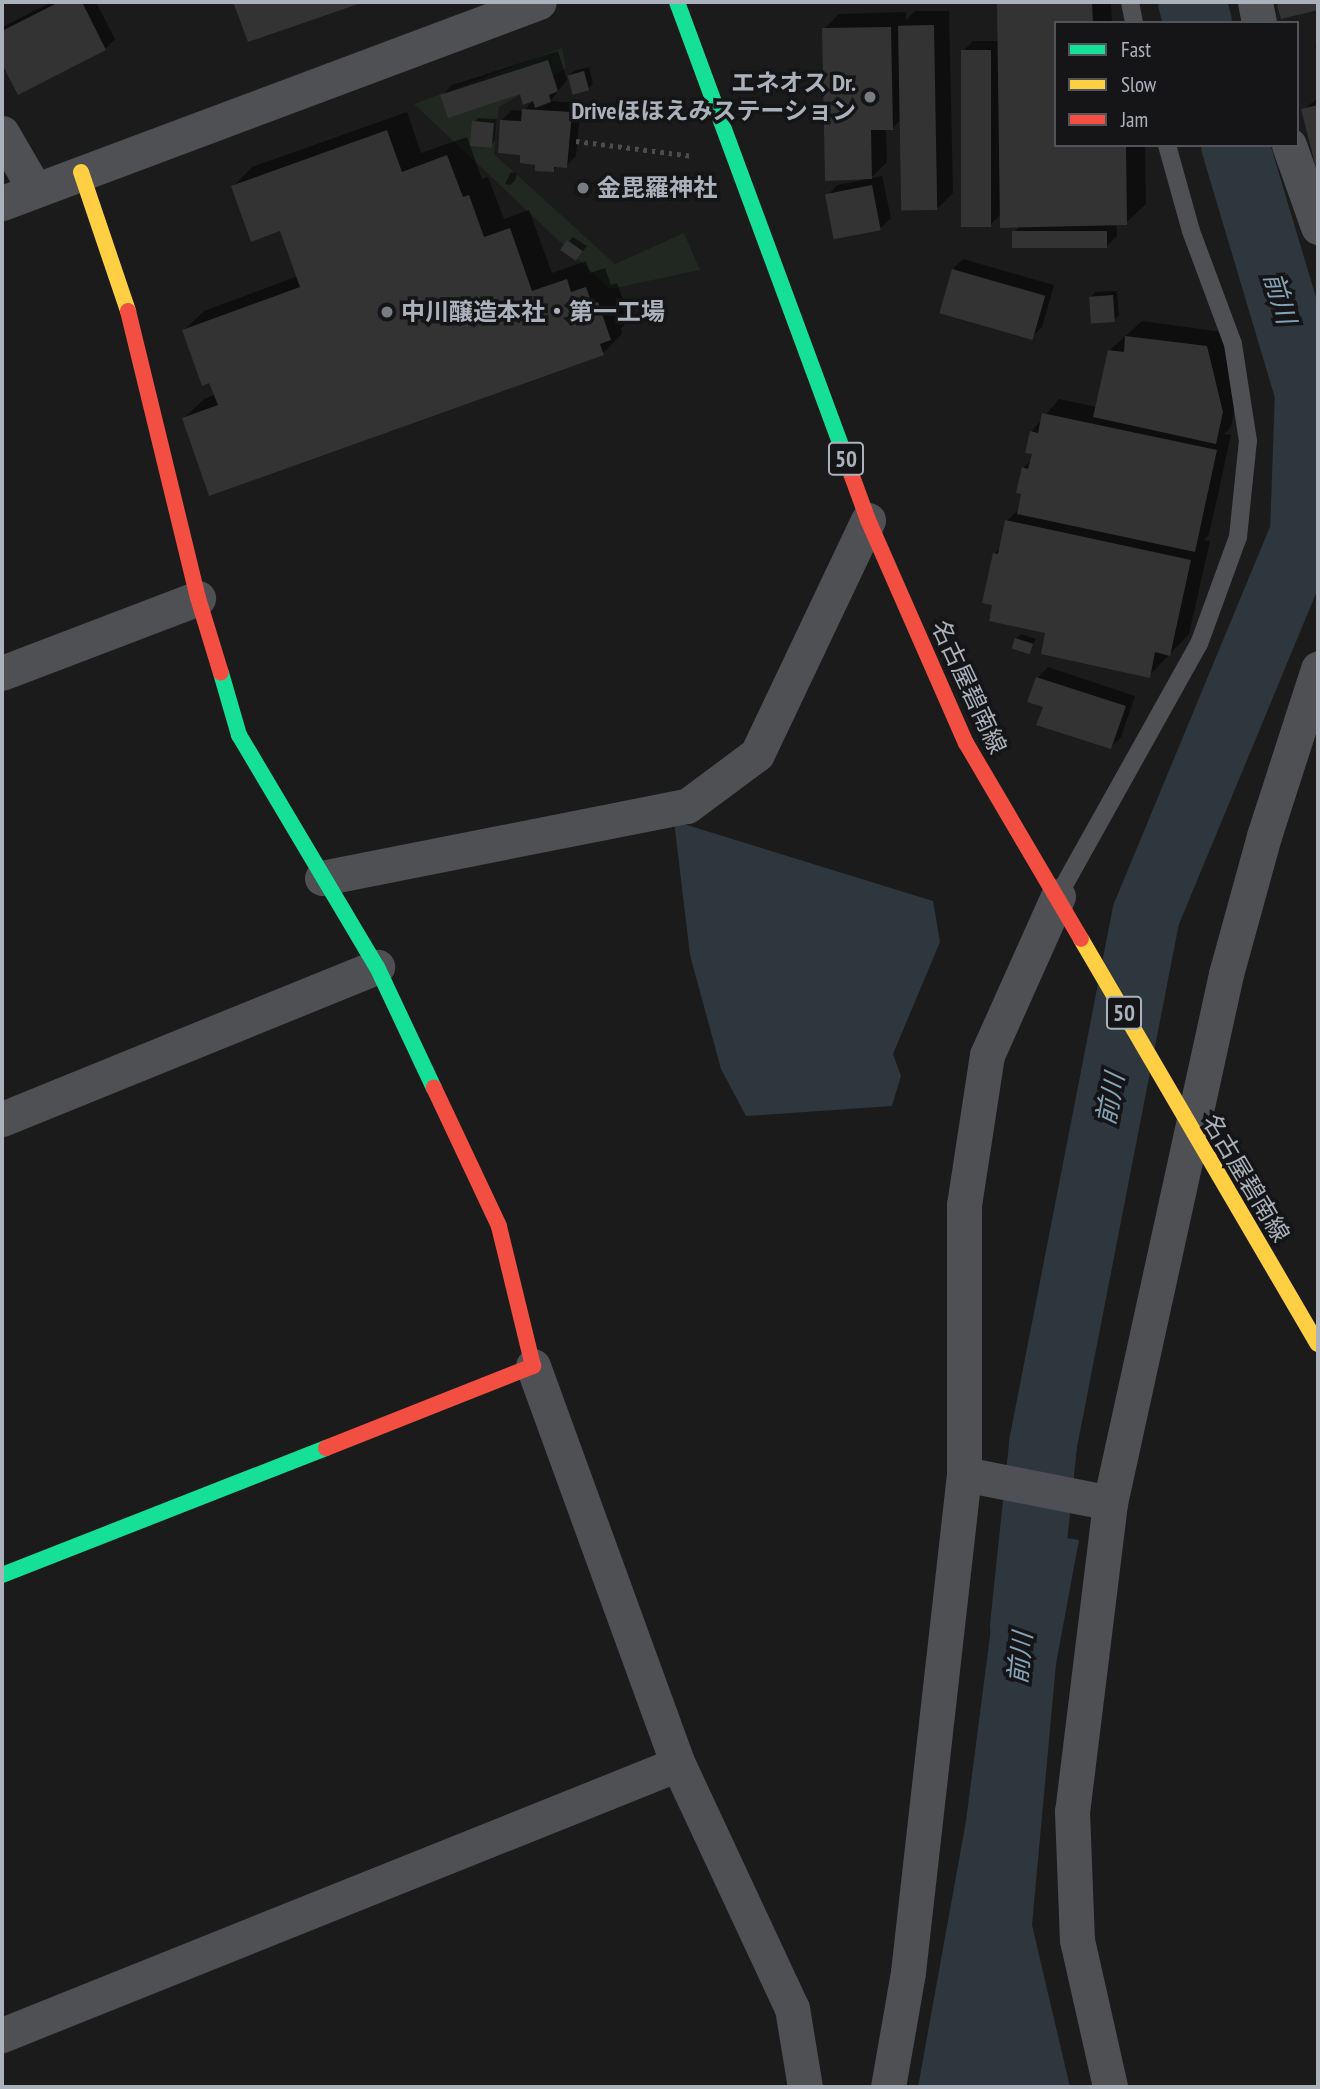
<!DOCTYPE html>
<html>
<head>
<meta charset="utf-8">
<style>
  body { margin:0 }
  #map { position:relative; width:1320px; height:2089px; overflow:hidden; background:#1b1b1b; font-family:"PT Sans Narrow","Noto Sans JP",sans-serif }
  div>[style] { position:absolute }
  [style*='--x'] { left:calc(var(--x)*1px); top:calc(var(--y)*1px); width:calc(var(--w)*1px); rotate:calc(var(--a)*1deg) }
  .green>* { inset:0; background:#202821 }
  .water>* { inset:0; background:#2d373d }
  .shadow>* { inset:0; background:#0007 }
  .river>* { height:68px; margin:-34px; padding:0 34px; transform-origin:34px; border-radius:34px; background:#2d373d }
  .building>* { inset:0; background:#333; transform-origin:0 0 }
  .path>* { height:4.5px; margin-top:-2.25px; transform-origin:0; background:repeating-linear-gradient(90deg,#4b4c4f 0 3.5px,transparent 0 8.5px) }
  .lane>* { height:18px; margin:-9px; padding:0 9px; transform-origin:9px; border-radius:9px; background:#4f5054 }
  .street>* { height:35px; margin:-17.5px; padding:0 17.5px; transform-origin:17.5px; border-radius:17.5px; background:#4f5054 }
  .fast>* { height:16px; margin:-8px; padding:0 8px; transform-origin:8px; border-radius:8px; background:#16e098 }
  .slow>* { height:16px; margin:-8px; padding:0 8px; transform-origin:8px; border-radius:8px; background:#ffcf43 }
  .jam>* { height:16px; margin:-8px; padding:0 8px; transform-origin:8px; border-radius:8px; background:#f24e42 }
  .dots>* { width:19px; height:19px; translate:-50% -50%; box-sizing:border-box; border:4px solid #151517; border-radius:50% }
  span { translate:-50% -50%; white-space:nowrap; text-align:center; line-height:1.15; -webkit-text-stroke:7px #151517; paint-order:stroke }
  .shield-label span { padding:2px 5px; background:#151517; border:2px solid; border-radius:5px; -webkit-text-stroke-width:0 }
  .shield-label { font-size:23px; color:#acb2bb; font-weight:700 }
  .poi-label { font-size:24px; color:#acb2bb; font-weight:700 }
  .right { translate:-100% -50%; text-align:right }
  .left { translate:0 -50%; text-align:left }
  .street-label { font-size:24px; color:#acb2bb }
  .water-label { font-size:26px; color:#84a3b6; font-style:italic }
  .frame { position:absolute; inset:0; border:4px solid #acb2bb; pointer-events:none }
  .legend { position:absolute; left:1054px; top:21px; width:245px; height:126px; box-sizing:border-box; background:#151517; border:2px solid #515459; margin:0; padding:9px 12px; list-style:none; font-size:21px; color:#acb2bb }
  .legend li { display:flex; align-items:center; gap:14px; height:35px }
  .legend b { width:35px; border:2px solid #515459 }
</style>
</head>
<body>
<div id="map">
  <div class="green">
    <i style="clip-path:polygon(562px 48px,566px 68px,499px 107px,494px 154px,615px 264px,684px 233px,700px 270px,610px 289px,414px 104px)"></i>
  </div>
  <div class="water">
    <i style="clip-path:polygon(674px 821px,933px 901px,940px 942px,893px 1054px,901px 1076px,892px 1106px,746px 1116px,721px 1069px,690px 955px)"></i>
    <i style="clip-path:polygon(1004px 1528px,1079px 1540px,1056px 1664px,1032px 1925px,1070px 2087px,918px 2087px,966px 1821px)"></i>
  </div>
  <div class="shadow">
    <i style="clip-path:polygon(52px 2px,96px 2px,115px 39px,105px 49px,18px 93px,2px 60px,2px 27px)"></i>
    <i style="clip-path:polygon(235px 2px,360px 2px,249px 40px)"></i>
    <i style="clip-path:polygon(1001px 2px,1111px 2px,1112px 23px,1056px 23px,1056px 145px,1145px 145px,1146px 204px,1126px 223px,1116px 223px,1117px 236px,1107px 246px,1014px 233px,1021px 225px,1002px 213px,990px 225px,963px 51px,973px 41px,999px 41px,998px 4px)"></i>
    <i style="clip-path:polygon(915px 11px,949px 11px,953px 193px,938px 208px,901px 119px,893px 128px,886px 128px,887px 162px,871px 178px,882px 176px,891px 218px,881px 228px,837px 238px,827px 196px,837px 185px,864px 180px,824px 29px,839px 14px,906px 12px,906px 20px)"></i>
    <i style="clip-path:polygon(1318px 42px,1318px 58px,1315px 46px)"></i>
    <i style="clip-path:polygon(558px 51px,567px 80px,550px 101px,581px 103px,576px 156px,566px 166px,558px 166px,553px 170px,522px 153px,502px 120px,512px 110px,524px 111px,535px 98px,521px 92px,442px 95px,452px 85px)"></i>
    <i style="clip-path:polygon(589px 67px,593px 84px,588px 89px,569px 75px,574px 71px)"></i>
    <i style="clip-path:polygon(1318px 98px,1318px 166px,1317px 166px,1303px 110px)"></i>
    <i style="clip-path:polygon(407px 112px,421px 153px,467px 137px,482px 179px,488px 177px,504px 219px,529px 210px,552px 273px,586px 261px,590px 273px,605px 268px,611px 285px,617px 283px,630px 319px,621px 328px,622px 334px,603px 353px,184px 418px,204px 399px,216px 394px,184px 330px,204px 311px,298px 276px,281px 229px,233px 187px,252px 167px)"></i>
    <i style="clip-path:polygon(478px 118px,497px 119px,495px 141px,490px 146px,474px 122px)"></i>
    <i style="clip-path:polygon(511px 172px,517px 173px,515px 181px,510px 185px,505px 184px)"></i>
    <i style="clip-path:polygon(573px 237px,587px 246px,577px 258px,569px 241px)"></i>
    <i style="clip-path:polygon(963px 259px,1054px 285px,1042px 327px,1032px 337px,953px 269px)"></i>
    <i style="clip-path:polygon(1117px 291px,1119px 315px,1114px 320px,1091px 297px,1095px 292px)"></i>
    <i style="clip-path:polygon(1142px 321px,1222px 332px,1237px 396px,1231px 427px,1224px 434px,1231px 435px,1209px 535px,1204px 540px,1210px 541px,1189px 634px,1149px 676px,1048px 632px,994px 603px,994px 554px,1001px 548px,1007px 521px,1020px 508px,1023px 468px,1032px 459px,1031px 432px,1059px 399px,1097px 407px,1109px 351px)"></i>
    <i style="clip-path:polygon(1021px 634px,1036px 639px,1028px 652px,1016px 639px)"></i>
    <i style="clip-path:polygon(1048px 667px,1135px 696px,1121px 737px,1111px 747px,1045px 706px,1030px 701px,1038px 677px)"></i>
  </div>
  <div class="river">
    <i style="--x:1192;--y:2;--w:22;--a:74"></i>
    <i style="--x:1024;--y:1626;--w:183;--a:-84"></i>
    <i style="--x:1043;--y:1444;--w:539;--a:-78.98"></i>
    <i style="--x:1146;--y:915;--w:412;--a:-67.5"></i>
    <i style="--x:1304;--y:534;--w:141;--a:-88"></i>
    <i style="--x:1309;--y:393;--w:259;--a:-106.6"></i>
  </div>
  <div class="building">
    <i style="clip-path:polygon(59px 2px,82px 2px,106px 50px,18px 95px,2px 64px,2px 31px)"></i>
    <i style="clip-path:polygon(233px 2px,364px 2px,248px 42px)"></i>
    <i style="clip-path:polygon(1092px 2px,1093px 23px,1056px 23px,1056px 145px,1126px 145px,1127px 225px,1000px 228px,997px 4px)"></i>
    <i style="clip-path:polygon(1283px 2px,1318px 2px,1318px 10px,1281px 19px,1277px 5px)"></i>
    <i style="left:934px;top:25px;width:185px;height:36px;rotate:89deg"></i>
    <i style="clip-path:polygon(891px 27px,893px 130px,871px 130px,872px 179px,825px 181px,822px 28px)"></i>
    <i style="left:991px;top:50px;width:177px;height:30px;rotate:90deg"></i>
    <i style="clip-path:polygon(548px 60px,558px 91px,549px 95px,551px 102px,535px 108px,533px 101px,523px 105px,520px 94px,448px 118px,440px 95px)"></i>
    <i style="left:584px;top:71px;width:20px;height:17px;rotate:75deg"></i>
    <i style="clip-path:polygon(1318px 105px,1318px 167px,1316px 168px,1301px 109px)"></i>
    <i style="clip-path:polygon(522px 109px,572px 112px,567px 168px,554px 167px,554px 172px,535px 171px,535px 165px,520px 163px,520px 155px,498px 153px,500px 120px,521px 121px)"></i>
    <i style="left:472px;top:121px;width:22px;height:25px;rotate:5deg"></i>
    <i style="clip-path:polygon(387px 130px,402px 172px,447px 155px,463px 197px,469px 195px,484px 237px,510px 228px,532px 291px,567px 279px,571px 292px,586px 287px,592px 304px,598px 302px,611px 340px,600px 344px,604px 355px,209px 496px,182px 418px,218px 405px,209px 383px,202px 386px,182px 330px,300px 287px,280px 231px,251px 242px,231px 186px)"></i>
    <i style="left:872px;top:185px;width:46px;height:48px;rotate:79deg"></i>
    <i style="left:1107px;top:231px;width:17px;height:95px;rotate:90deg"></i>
    <i style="left:567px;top:240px;width:19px;height:12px;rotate:35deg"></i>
    <i style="left:952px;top:269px;width:97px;height:46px;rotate:16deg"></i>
    <i style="left:1113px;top:295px;width:27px;height:24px;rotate:86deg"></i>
    <i style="clip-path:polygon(1125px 336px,1207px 346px,1223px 412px,1216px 444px,1093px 417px,1108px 350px,1124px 352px)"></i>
    <i style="clip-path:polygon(1042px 413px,1217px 450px,1195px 552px,1017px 514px,1021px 494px,1016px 493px,1022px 467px,1028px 469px,1032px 454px,1025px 453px,1030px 431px,1038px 433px)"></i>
    <i style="clip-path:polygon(1005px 520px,1191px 560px,1170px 656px,1155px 652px,1150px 678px,1041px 654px,1045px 633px,989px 621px,992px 605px,982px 603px,993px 553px,998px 554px)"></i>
    <i style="left:1015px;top:638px;width:19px;height:11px;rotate:18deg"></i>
    <i style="clip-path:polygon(1036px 677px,1126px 706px,1111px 749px,1036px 725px,1043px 707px,1027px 702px)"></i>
  </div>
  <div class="path">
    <i style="--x:576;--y:141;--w:118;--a:7.3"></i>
  </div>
  <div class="lane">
    <i style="--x:1130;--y:2;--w:21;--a:79"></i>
    <i style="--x:1058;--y:896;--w:289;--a:-60.8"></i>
    <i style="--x:1199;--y:644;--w:114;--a:-70"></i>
    <i style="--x:1238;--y:537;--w:97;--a:-84.1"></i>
    <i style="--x:1248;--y:441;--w:98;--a:-98.8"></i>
    <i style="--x:1233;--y:344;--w:121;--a:-110.4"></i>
    <i style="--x:1191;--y:231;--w:89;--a:-105.6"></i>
  </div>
  <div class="street">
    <i style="--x:1255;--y:2;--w:21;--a:79"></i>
    <i style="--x:2;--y:133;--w:66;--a:59.9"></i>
    <i style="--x:1289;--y:145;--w:87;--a:70.5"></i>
    <i style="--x:2;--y:203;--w:573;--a:-20.52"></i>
    <i style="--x:2;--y:673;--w:210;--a:-20.9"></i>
    <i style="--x:322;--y:878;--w:372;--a:-11.2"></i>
    <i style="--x:687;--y:806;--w:87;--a:-36.6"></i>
    <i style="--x:757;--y:754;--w:259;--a:-64.6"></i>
    <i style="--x:2;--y:1119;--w:405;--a:-22.1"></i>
    <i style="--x:533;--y:1366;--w:424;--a:70"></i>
    <i style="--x:678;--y:1764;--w:269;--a:65"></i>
    <i style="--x:792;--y:2008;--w:80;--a:80.7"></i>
    <i style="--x:964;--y:1474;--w:149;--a:11.2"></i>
    <i style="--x:1110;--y:1503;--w:310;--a:97"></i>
    <i style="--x:1072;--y:1811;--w:129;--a:87.8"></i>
    <i style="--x:1077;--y:1940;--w:151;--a:77.3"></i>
    <i style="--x:1110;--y:1503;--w:542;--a:-77.63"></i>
    <i style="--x:1226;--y:974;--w:143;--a:-74.6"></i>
    <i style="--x:1264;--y:836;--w:176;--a:-72.1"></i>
    <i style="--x:2;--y:2035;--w:728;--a:-21.85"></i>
    <i style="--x:888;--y:2087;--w:117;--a:-80.1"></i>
    <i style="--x:908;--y:1972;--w:501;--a:-83.58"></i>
    <i style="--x:964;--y:1474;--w:269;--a:-90"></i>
    <i style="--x:964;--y:1205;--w:152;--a:-81.3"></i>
    <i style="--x:987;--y:1055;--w:174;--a:-65.9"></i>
  </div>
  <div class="fast">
    <i style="--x:677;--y:2;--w:497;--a:69.7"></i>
    <i style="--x:221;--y:673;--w:65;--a:73.8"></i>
    <i style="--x:239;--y:735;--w:270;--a:59.3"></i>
    <i style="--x:377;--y:967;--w:134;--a:64.8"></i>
    <i style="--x:2;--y:1575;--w:348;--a:-21.4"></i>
  </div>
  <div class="slow">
    <i style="--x:81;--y:172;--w:147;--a:71.3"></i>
    <i style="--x:1081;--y:939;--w:469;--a:59.7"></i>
  </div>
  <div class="jam">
    <i style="--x:128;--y:311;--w:295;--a:76.3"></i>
    <i style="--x:198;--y:598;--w:78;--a:73"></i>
    <i style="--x:849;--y:468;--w:55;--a:69.9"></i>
    <i style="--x:868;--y:520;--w:244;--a:66.3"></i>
    <i style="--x:966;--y:743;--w:227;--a:59.6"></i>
    <i style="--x:326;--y:1448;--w:223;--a:-21.6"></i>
    <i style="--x:533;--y:1366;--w:144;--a:-103.7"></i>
    <i style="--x:499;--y:1226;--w:153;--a:-115.2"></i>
  </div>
  <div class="dots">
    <i style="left:870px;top:97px;background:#797d83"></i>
    <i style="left:583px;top:188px;background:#797d83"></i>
    <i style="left:387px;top:312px;background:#797d83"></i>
  </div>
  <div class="shield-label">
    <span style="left:846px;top:459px">50</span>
    <span style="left:1124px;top:1013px">50</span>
  </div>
  <div class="poi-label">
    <span class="right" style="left:856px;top:97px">エネオス Dr.<br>Driveほほえみステーション</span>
    <span class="left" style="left:597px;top:188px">金毘羅神社</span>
    <span class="left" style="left:401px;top:312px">中川醸造本社・第一工場</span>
  </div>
  <div class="street-label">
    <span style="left:969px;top:687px;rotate:65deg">名古屋碧南線</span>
    <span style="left:1246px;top:1178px;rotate:59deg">名古屋碧南線</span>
  </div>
  <div class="water-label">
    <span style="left:1280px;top:298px;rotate:73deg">前川</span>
    <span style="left:1110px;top:1099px;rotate:-79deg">前川</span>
    <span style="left:1020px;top:1658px;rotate:-84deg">前川</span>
  </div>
  <div class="frame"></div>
  <ul class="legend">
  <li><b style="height:9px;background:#16e098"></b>Fast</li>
  <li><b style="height:9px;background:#ffcf43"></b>Slow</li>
  <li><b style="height:9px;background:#f24e42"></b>Jam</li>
  </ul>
</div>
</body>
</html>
